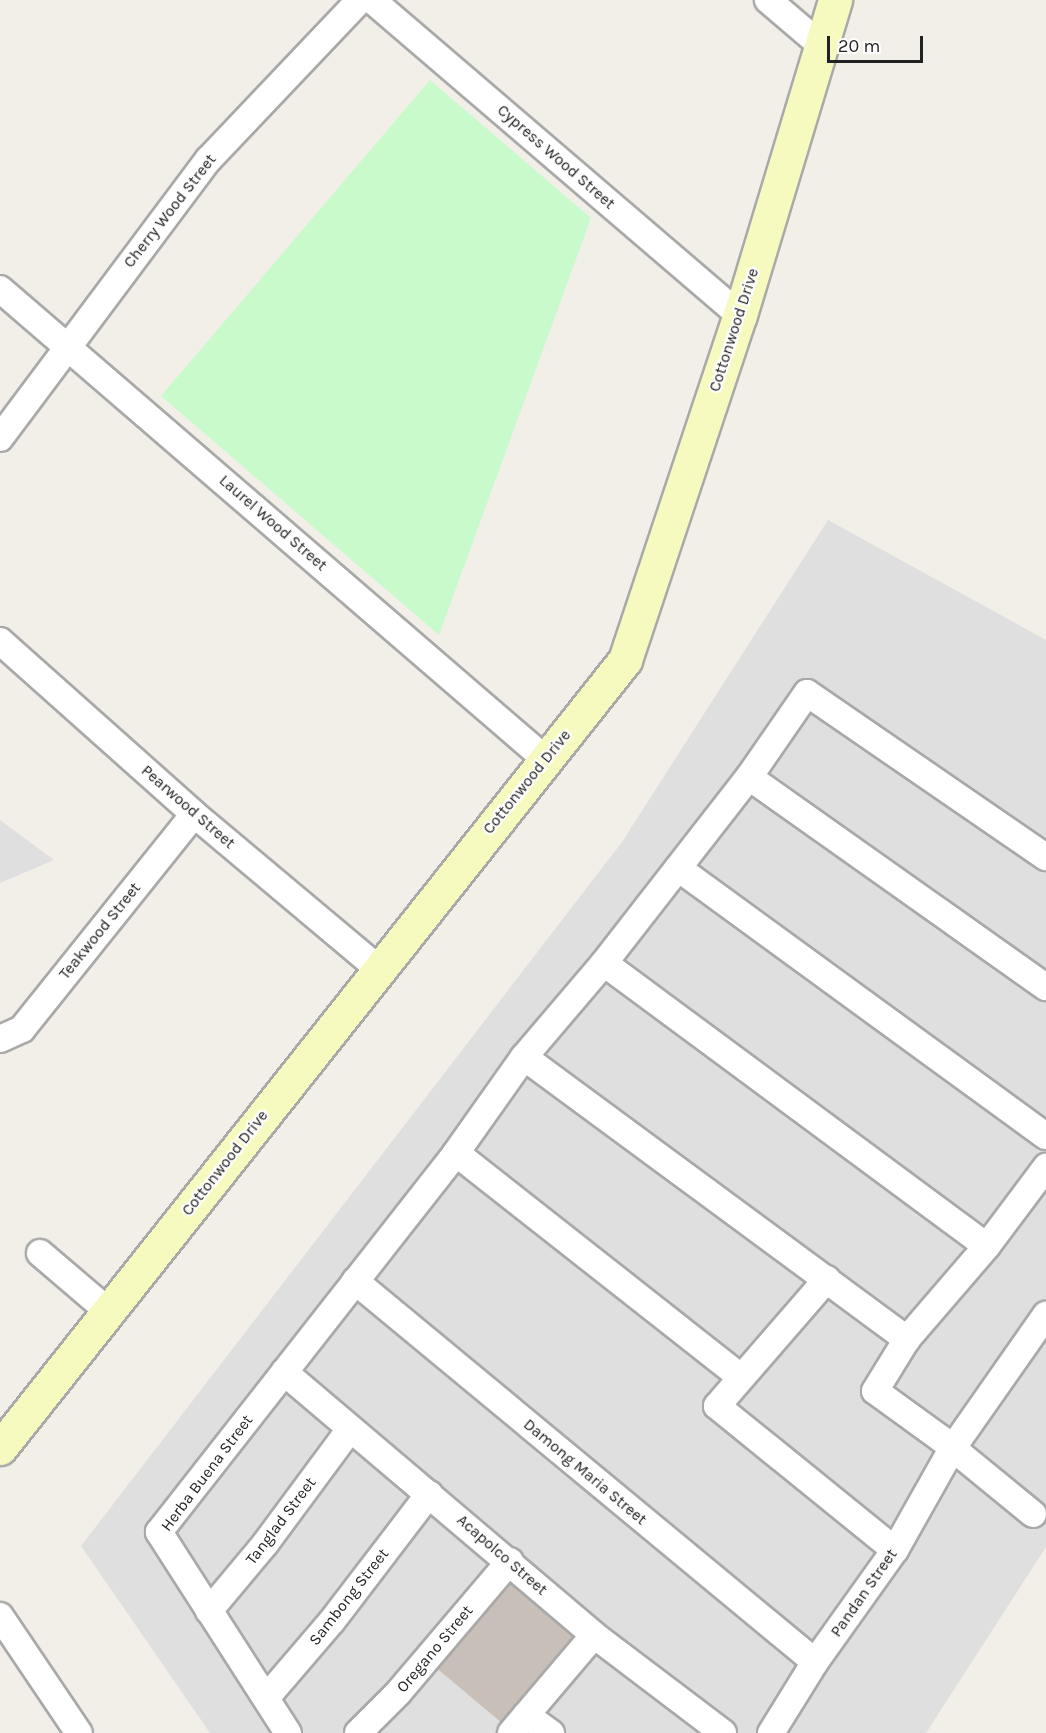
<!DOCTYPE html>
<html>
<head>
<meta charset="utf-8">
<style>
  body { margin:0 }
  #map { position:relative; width:1046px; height:1733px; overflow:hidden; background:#f2efe9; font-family:Karla,sans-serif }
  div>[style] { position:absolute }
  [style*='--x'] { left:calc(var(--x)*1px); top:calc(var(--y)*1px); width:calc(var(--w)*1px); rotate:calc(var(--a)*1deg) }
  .residential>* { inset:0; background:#e0dfdf }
  .park>* { inset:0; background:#c8facc }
  .building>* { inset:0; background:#c7bfb8; transform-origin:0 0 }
  .roads { filter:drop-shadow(2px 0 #a9a9a9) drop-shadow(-2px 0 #a9a9a9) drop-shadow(0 2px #a9a9a9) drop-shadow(0 -2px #a9a9a9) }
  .street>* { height:26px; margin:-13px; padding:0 13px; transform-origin:13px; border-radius:13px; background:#fff }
  .secondary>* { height:33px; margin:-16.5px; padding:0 16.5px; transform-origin:16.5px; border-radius:16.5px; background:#f7fabf }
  span { translate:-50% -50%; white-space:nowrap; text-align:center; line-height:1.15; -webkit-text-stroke:4.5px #fff; paint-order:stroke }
  .street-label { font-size:16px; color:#222 }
  .scale { position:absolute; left:827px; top:36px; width:96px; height:27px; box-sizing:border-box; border:3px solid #222; border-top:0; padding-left:8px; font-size:18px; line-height:21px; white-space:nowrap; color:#222; -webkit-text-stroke:4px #fff; paint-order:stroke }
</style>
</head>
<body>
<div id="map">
  <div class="residential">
    <i style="clip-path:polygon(828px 520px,1046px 640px,1046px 1547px,926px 1733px,210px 1733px,81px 1546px,622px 842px)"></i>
    <i style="clip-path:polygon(0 820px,54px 860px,0 883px)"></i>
  </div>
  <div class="park">
    <i style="clip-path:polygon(430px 80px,591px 218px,439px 635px,161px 396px)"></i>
  </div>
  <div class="building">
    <i style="left:510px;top:1573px;width:91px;height:120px;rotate:40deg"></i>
  </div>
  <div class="roads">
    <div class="street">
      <i style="--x:372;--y:0;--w:484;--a:40.6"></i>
      <i style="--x:768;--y:0;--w:72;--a:40.5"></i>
      <i style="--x:0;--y:289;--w:720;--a:40.77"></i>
      <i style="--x:0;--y:438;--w:349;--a:-53.2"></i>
      <i style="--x:209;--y:159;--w:219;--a:-46.5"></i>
      <i style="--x:0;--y:641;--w:260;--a:41.7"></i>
      <i style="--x:194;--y:814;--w:241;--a:40"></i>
      <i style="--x:749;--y:777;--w:364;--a:35.3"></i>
      <i style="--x:678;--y:868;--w:455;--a:36.1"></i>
      <i style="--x:604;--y:963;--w:476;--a:36.5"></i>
      <i style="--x:0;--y:1039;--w:24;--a:-24"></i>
      <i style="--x:22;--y:1029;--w:275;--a:-51.3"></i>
      <i style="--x:524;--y:1057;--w:476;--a:36.4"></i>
      <i style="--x:456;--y:1153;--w:362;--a:38.2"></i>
      <i style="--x:40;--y:1253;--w:89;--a:40.5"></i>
      <i style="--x:827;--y:1279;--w:168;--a:130.9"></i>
      <i style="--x:717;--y:1406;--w:229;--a:39"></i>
      <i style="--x:355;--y:1281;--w:597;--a:39.63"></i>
      <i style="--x:284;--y:1372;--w:407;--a:40.3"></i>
      <i style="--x:594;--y:1635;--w:162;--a:37.2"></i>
      <i style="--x:1033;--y:1514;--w:120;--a:-140.7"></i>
      <i style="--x:940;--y:1438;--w:80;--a:-144.1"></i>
      <i style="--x:875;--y:1391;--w:61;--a:-58.4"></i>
      <i style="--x:907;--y:1339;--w:123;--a:-49.3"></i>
      <i style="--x:987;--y:1246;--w:99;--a:-53.2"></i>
      <i style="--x:209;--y:1611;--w:87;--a:-50.1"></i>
      <i style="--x:265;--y:1544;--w:143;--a:-53.5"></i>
      <i style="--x:0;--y:1616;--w:141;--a:56"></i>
      <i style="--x:266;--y:1698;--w:101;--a:-49.4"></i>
      <i style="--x:332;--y:1621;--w:160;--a:-52.6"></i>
      <i style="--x:526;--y:1715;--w:31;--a:36"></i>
      <i style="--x:288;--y:1733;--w:239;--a:-122.7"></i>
      <i style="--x:159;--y:1532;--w:482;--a:-51.9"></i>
      <i style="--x:456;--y:1153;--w:118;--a:-54.7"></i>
      <i style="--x:524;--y:1057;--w:123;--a:-49.6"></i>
      <i style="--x:604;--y:963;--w:236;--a:-52.1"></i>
      <i style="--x:749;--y:777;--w:102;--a:-55.4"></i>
      <i style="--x:807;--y:693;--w:290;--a:34.5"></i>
      <i style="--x:358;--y:1733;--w:57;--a:-45"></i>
      <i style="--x:398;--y:1693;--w:173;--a:-49.7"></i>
      <i style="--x:511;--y:1733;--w:128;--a:-49.7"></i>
      <i style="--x:771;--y:1733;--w:84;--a:-58.2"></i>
      <i style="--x:815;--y:1662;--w:138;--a:-54.5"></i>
      <i style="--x:895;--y:1550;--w:116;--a:-60.6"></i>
      <i style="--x:952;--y:1449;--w:164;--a:-55"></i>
    </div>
    <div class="secondary">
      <i style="--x:0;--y:1448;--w:1006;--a:-51.58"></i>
      <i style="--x:625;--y:660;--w:364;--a:-71.6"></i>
      <i style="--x:740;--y:315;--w:329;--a:-73.2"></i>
    </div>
  </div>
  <div class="street-label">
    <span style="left:556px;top:157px;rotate:41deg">Cypress Wood Street</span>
    <span style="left:170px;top:211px;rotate:-52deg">Cherry Wood Street</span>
    <span style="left:734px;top:330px;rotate:-72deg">Cottonwood Drive</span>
    <span style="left:273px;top:523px;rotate:41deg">Laurel Wood Street</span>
    <span style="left:527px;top:782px;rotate:-51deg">Cottonwood Drive</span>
    <span style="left:188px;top:807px;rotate:41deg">Pearwood Street</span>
    <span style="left:100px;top:931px;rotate:-51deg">Teakwood Street</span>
    <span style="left:225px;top:1163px;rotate:-52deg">Cottonwood Drive</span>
    <span style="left:585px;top:1472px;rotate:40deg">Damong Maria Street</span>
    <span style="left:207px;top:1473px;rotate:-53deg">Herba Buena Street</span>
    <span style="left:281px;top:1521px;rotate:-53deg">Tanglad Street</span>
    <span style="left:502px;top:1555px;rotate:41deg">Acapolco Street</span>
    <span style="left:864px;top:1593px;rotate:-55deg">Pandan Street</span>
    <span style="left:349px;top:1597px;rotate:-52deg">Sambong Street</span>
    <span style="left:435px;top:1649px;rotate:-50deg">Oregano Street</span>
  </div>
  <div class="scale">20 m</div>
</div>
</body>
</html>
